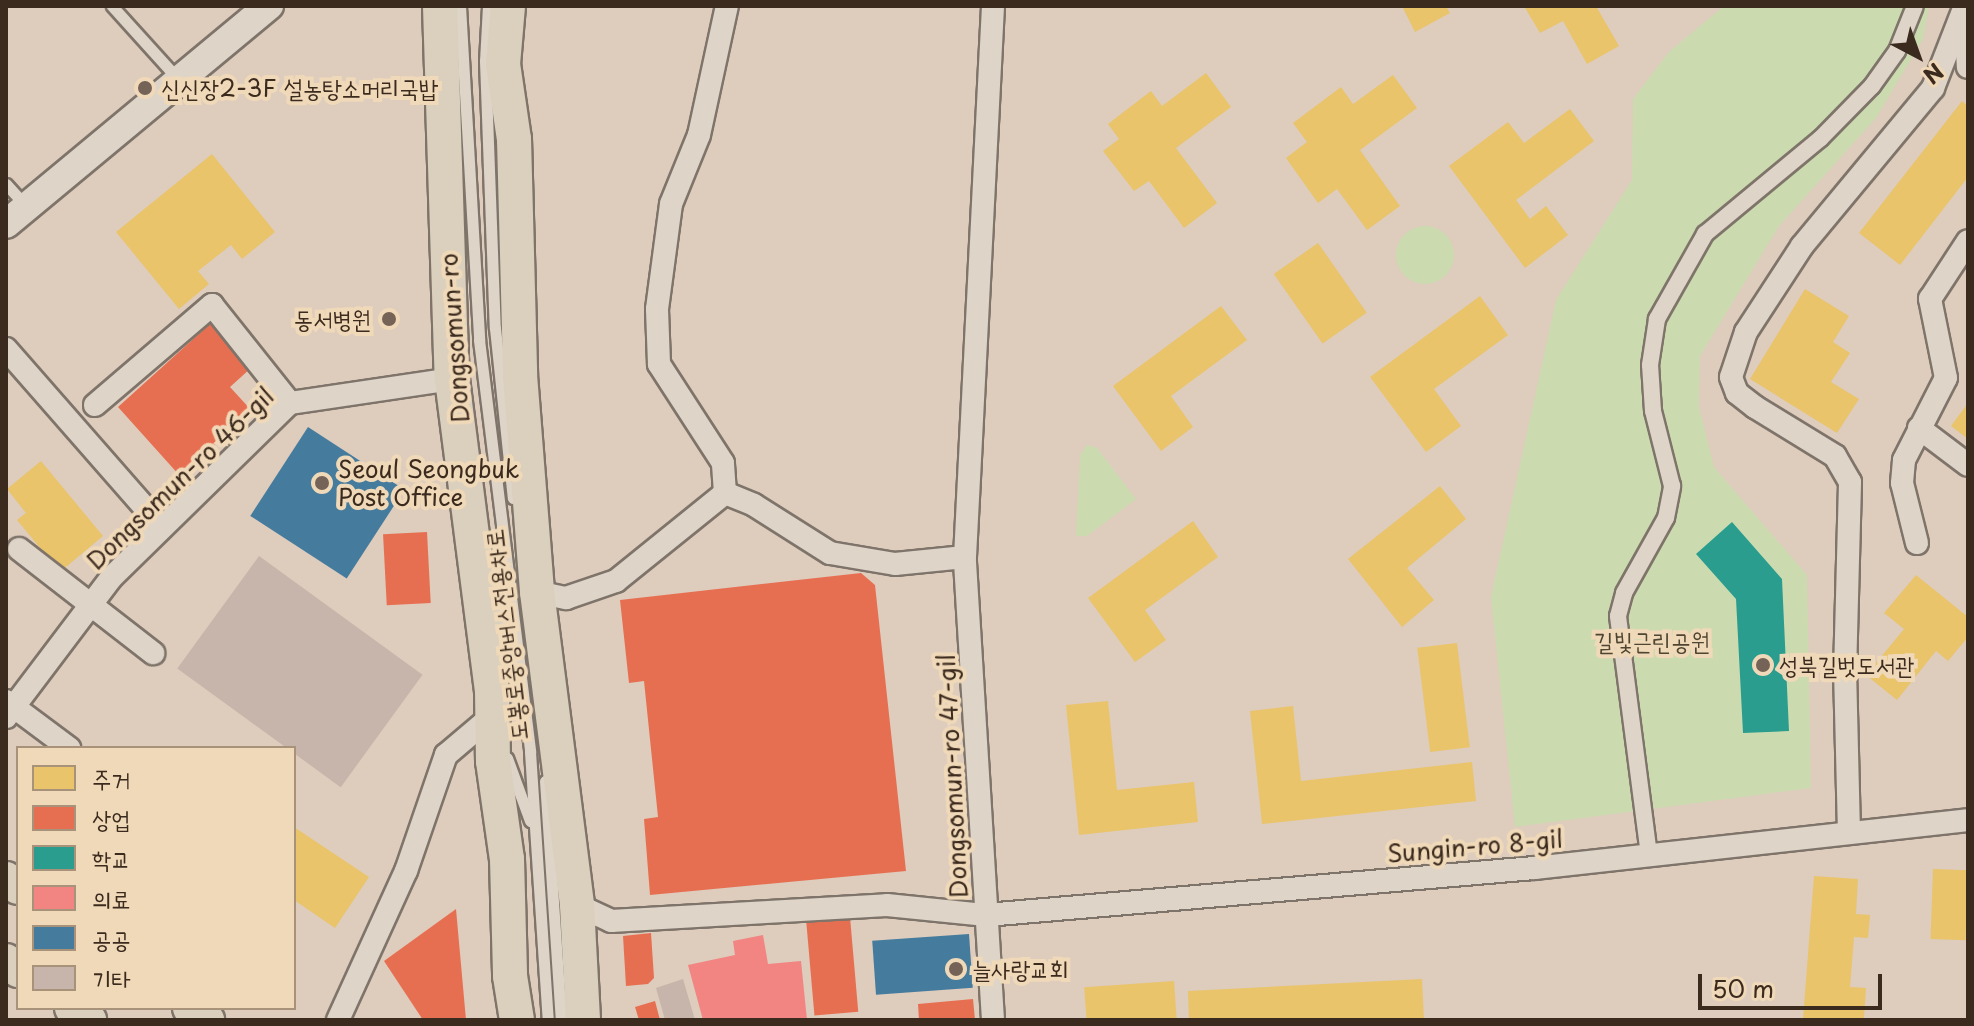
<!DOCTYPE html>
<html>
<head>
<meta charset="utf-8">
<style>
  body { margin:0 }
  #map { position:relative; width:1974px; height:1026px; overflow:hidden; background:#deccbd; font-family:"Playpen Sans","Poor Story",sans-serif }
  div>[style] { position:absolute }
  [style*='--x'] { left:calc(var(--x)*1px); top:calc(var(--y)*1px); width:calc(var(--w)*1px); rotate:calc(var(--a)*1deg) }
  .green>* { inset:0; background:#cbdbaf }
  .round { border-radius:50% }
  .homes>* { inset:0; background:#e9c46a; transform-origin:0 0 }
  .shops>* { inset:0; background:#e76f51; transform-origin:0 0 }
  .schools>* { inset:0; background:#2a9d8f }
  .health>* { inset:0; background:#f28482 }
  .public>* { inset:0; background:#457b9d; transform-origin:0 0 }
  .building>* { inset:0; background:#c7b4aa; transform-origin:0 0 }
  .roads { filter:drop-shadow(2px 0 #7f746a) drop-shadow(-2px 0 #7f746a) drop-shadow(0 2px #7f746a) drop-shadow(0 -2px #7f746a) }
  .service>* { height:11px; margin:-5.5px; padding:0 5.5px; transform-origin:5.5px; border-radius:5.5px; background:#ded4c8 }
  .pedestrian>* { height:16px; margin:-8px; padding:0 8px; transform-origin:8px; border-radius:8px; background:#ded4c8 }
  .minor>* { height:22px; margin:-11px; padding:0 11px; transform-origin:11px; border-radius:11px; background:#ded4c8 }
  .tertiary>* { height:28px; margin:-14px; padding:0 14px; transform-origin:14px; border-radius:14px; background:#ded4c8 }
  .primary>* { height:34px; margin:-17px; padding:0 17px; transform-origin:17px; border-radius:17px; background:#dbd0bd }
  .dots>* { width:22px; height:22px; translate:-50% -50%; box-sizing:border-box; border:4px solid #f0d9b8; border-radius:50% }
  span { translate:-50% -50%; white-space:nowrap; text-align:center; line-height:1.15; -webkit-text-stroke:8px #f0d9b8; paint-order:stroke }
  .poi-label { font-size:24px; color:#3b2a1e }
  .left { translate:0 -50%; text-align:left }
  .right { translate:-100% -50%; text-align:right }
  .street-label { font-size:24px; color:#3b2a1e }
  .park-label { font-size:24px; color:#4e4632 }
  .frame { position:absolute; inset:0; border:8px solid #3b2a1e; pointer-events:none }
  .legend { position:absolute; left:16px; top:746px; width:280px; height:264px; box-sizing:border-box; background:#f0d9b8; border:2px solid #a8937a; margin:0; padding:10px 14px; list-style:none; font-size:24px; color:#3b2a1e }
  .legend li { display:flex; align-items:center; gap:16px; height:40px }
  .legend b { width:40px; border:2px solid #a8937a }
  .north { position:absolute; left:1878px; top:16px; width:80px; height:80px; -webkit-text-stroke:6px #f0d9b8; paint-order:stroke; rotate:139deg; font-size:22px; font-weight:700; line-height:32px; text-align:center; color:#3b2a1e }
  .north::after { content:''; display:block; margin:auto; width:28px; height:36px; background:#3b2a1e; clip-path:polygon(50% 0,100% 100%,50% 72%,0 100%) }
  .scale { position:absolute; left:1698px; top:974px; width:184px; height:36px; box-sizing:border-box; border:4px solid #3b2a1e; border-top:0; padding-left:10px; font-size:24px; line-height:28px; white-space:nowrap; color:#3b2a1e; -webkit-text-stroke:6px #f0d9b8; paint-order:stroke }
</style>
</head>
<body>
<div id="map">
  <div class="green">
    <i style="clip-path:polygon(1724px 6px,1929px 6px,1923px 39px,1876px 118px,1779px 226px,1700px 356px,1699px 407px,1714px 467px,1807px 575px,1811px 788px,1515px 827px,1491px 597px,1556px 300px,1632px 180px,1633px 99px,1669px 52px)"></i>
    <i class="round" style="left:1396px;top:226px;width:58px;height:58px"></i>
    <i style="clip-path:polygon(1087px 445px,1097px 448px,1136px 499px,1087px 536px,1076px 536px,1080px 455px)"></i>
  </div>
  <div class="homes">
    <i style="clip-path:polygon(1402px 6px,1446px 6px,1450px 13px,1415px 32px)"></i>
    <i style="clip-path:polygon(1524px 6px,1596px 6px,1619px 46px,1587px 64px,1563px 21px,1540px 33px)"></i>
    <i style="clip-path:polygon(1206px 73px,1231px 107px,1176px 148px,1217px 203px,1184px 228px,1149px 181px,1134px 191px,1103px 151px,1119px 139px,1108px 124px,1151px 91px,1162px 106px)"></i>
    <i style="clip-path:polygon(1393px 75px,1417px 108px,1360px 150px,1400px 206px,1367px 230px,1337px 189px,1318px 203px,1286px 158px,1307px 142px,1293px 123px,1341px 87px,1353px 104px)"></i>
    <i style="clip-path:polygon(1962px 101px,1968px 106px,1968px 177px,1900px 265px,1859px 233px)"></i>
    <i style="clip-path:polygon(1570px 109px,1594px 141px,1516px 200px,1530px 219px,1546px 206px,1568px 235px,1525px 268px,1449px 166px,1508px 122px,1524px 143px)"></i>
    <i style="clip-path:polygon(212px 154px,275px 232px,242px 259px,231px 245px,198px 271px,209px 284px,179px 309px,116px 232px)"></i>
    <i style="left:1318px;top:243px;width:85px;height:54px;rotate:55deg"></i>
    <i style="clip-path:polygon(1805px 289px,1849px 316px,1833px 342px,1850px 353px,1831px 382px,1859px 399px,1837px 433px,1750px 379px)"></i>
    <i style="clip-path:polygon(1480px 296px,1508px 335px,1434px 389px,1461px 426px,1426px 452px,1370px 377px)"></i>
    <i style="clip-path:polygon(1221px 306px,1247px 340px,1171px 396px,1193px 427px,1161px 451px,1113px 386px)"></i>
    <i style="clip-path:polygon(1968px 403px,1968px 439px,1951px 426px)"></i>
    <i style="clip-path:polygon(41px 461px,103px 536px,60px 572px,17px 520px,26px 513px,7px 489px)"></i>
    <i style="clip-path:polygon(1440px 486px,1466px 519px,1407px 568px,1434px 600px,1402px 627px,1348px 559px)"></i>
    <i style="clip-path:polygon(1193px 521px,1218px 557px,1145px 610px,1166px 640px,1135px 662px,1088px 598px)"></i>
    <i style="clip-path:polygon(1916px 575px,1968px 617px,1968px 637px,1948px 661px,1936px 651px,1897px 700px,1866px 675px,1904px 629px,1884px 613px)"></i>
    <i style="left:1457px;top:643px;width:105px;height:40px;rotate:83deg"></i>
    <i style="clip-path:polygon(1108px 701px,1117px 790px,1194px 782px,1198px 822px,1079px 835px,1066px 705px)"></i>
    <i style="clip-path:polygon(1293px 706px,1301px 781px,1472px 762px,1476px 801px,1262px 824px,1250px 711px)"></i>
    <i style="clip-path:polygon(294px 827px,369px 877px,335px 928px,294px 900px)"></i>
    <i style="left:1933px;top:869px;width:35px;height:70px;rotate:2deg"></i>
    <i style="clip-path:polygon(1814px 876px,1858px 879px,1856px 914px,1870px 915px,1868px 938px,1854px 937px,1850px 987px,1866px 988px,1864px 1018px,1803px 1020px)"></i>
    <i style="clip-path:polygon(1422px 979px,1424px 1020px,1189px 1020px,1188px 991px)"></i>
    <i style="left:1174px;top:981px;width:39px;height:90px;rotate:86deg"></i>
  </div>
  <div class="shops">
    <i style="clip-path:polygon(211px 323px,251px 368px,230px 387px,252px 411px,180px 476px,118px 407px)"></i>
    <i style="left:427px;top:532px;width:71px;height:44px;rotate:87deg"></i>
    <i style="clip-path:polygon(861px 573px,875px 585px,906px 871px,650px 895px,644px 819px,658px 817px,644px 681px,629px 683px,620px 600px)"></i>
    <i style="clip-path:polygon(456px 909px,466px 1020px,423px 1020px,384px 961px)"></i>
    <i style="left:850px;top:917px;width:95px;height:44px;rotate:85deg"></i>
    <i style="clip-path:polygon(651px 933px,654px 978px,648px 984px,626px 986px,623px 936px)"></i>
    <i style="clip-path:polygon(973px 999px,975px 1020px,919px 1020px,918px 1004px)"></i>
    <i style="clip-path:polygon(655px 1001px,660px 1020px,639px 1020px,635px 1007px)"></i>
  </div>
  <div class="schools">
    <i style="clip-path:polygon(1732px 522px,1782px 579px,1789px 731px,1743px 733px,1736px 599px,1696px 554px)"></i>
  </div>
  <div class="health">
    <i style="clip-path:polygon(763px 935px,768px 964px,801px 961px,807px 1020px,703px 1020px,688px 965px,735px 955px,733px 941px)"></i>
  </div>
  <div class="public">
    <i style="left:308px;top:427px;width:115px;height:106px;rotate:33deg"></i>
    <i style="left:969px;top:934px;width:54px;height:97px;rotate:86deg"></i>
  </div>
  <div class="building">
    <i style="left:259px;top:556px;width:202px;height:139px;rotate:36deg"></i>
    <i style="clip-path:polygon(683px 979px,695px 1020px,665px 1020px,656px 988px)"></i>
  </div>
  <div class="roads">
    <div class="service">
      <i style="--x:112;--y:6;--w:98;--a:47.9"></i>
      <i style="--x:460;--y:6;--w:335;--a:86.7"></i>
      <i style="--x:479;--y:340;--w:415;--a:82.9"></i>
      <i style="--x:530;--y:752;--w:269;--a:86.2"></i>
      <i style="--x:488;--y:6;--w:55;--a:93.1"></i>
      <i style="--x:485;--y:61;--w:267;--a:87.9"></i>
      <i style="--x:495;--y:328;--w:171;--a:84"></i>
      <i style="--x:6;--y:184;--w:30;--a:48"></i>
      <i style="--x:499;--y:626;--w:43;--a:-88.7"></i>
      <i style="--x:507;--y:758;--w:67;--a:69.9"></i>
      <i style="--x:545;--y:781;--w:240;--a:86.2"></i>
    </div>
    <div class="pedestrian">
      <i style="--x:1649;--y:855;--w:241;--a:-97.4"></i>
      <i style="--x:1618;--y:616;--w:24;--a:-75"></i>
      <i style="--x:1624;--y:593;--w:86;--a:-60.8"></i>
      <i style="--x:1666;--y:518;--w:33;--a:-79"></i>
      <i style="--x:1672;--y:486;--w:77;--a:-104.2"></i>
      <i style="--x:1653;--y:411;--w:46;--a:-93.7"></i>
      <i style="--x:1650;--y:365;--w:47;--a:-81.3"></i>
      <i style="--x:1657;--y:319;--w:98;--a:-60.5"></i>
      <i style="--x:1705;--y:234;--w:149;--a:-39.6"></i>
      <i style="--x:1820;--y:139;--w:74;--a:-45.5"></i>
      <i style="--x:1872;--y:86;--w:43;--a:-54.5"></i>
      <i style="--x:1897;--y:51;--w:48;--a:-68.2"></i>
    </div>
    <div class="minor">
      <i style="--x:1966;--y:31;--w:36;--a:87"></i>
      <i style="--x:6;--y:349;--w:235;--a:48.8"></i>
      <i style="--x:95;--y:405;--w:154;--a:-40.5"></i>
      <i style="--x:212;--y:305;--w:125;--a:51.5"></i>
      <i style="--x:1919;--y:428;--w:61;--a:37.1"></i>
      <i style="--x:725;--y:493;--w:30;--a:-94"></i>
      <i style="--x:723;--y:463;--w:118;--a:-122.9"></i>
      <i style="--x:659;--y:364;--w:55;--a:-92.1"></i>
      <i style="--x:657;--y:309;--w:106;--a:-82.4"></i>
      <i style="--x:671;--y:204;--w:74;--a:-67.9"></i>
      <i style="--x:699;--y:135;--w:132;--a:-77.8"></i>
      <i style="--x:725;--y:493;--w:31;--a:22"></i>
      <i style="--x:754;--y:505;--w:90;--a:32.3"></i>
      <i style="--x:830;--y:553;--w:66;--a:9.6"></i>
      <i style="--x:895;--y:564;--w:70;--a:-5.7"></i>
      <i style="--x:1917;--y:543;--w:62;--a:-104"></i>
      <i style="--x:1902;--y:483;--w:23;--a:-85"></i>
      <i style="--x:1904;--y:460;--w:92;--a:-62.9"></i>
      <i style="--x:1946;--y:378;--w:81;--a:-101.4"></i>
      <i style="--x:1930;--y:299;--w:69;--a:-56.8"></i>
      <i style="--x:19;--y:549;--w:170;--a:37.8"></i>
      <i style="--x:537;--y:592;--w:30;--a:12"></i>
      <i style="--x:566;--y:598;--w:53;--a:-18.8"></i>
      <i style="--x:616;--y:581;--w:140;--a:-38.9"></i>
      <i style="--x:6;--y:701;--w:79;--a:36.7"></i>
      <i style="--x:6;--y:717;--w:174;--a:-52.9"></i>
      <i style="--x:111;--y:578;--w:250;--a:-44.4"></i>
      <i style="--x:290;--y:403;--w:164;--a:-8.4"></i>
      <i style="--x:1849;--y:833;--w:159;--a:-91.4"></i>
      <i style="--x:1845;--y:674;--w:192;--a:-88.5"></i>
      <i style="--x:1850;--y:482;--w:30;--a:-120"></i>
      <i style="--x:1835;--y:456;--w:94;--a:-148.5"></i>
      <i style="--x:1755;--y:407;--w:23;--a:-142"></i>
      <i style="--x:1737;--y:393;--w:17;--a:-111"></i>
      <i style="--x:1731;--y:377;--w:47;--a:-71.6"></i>
      <i style="--x:1746;--y:332;--w:103;--a:-56.9"></i>
      <i style="--x:1802;--y:246;--w:205;--a:-50.3"></i>
      <i style="--x:1933;--y:88;--w:88;--a:-68.7"></i>
      <i style="--x:577;--y:905;--w:38;--a:25"></i>
      <i style="--x:611;--y:921;--w:276;--a:-3.3"></i>
      <i style="--x:887;--y:905;--w:100;--a:5.8"></i>
      <i style="--x:986;--y:915;--w:550;--a:-4.9"></i>
      <i style="--x:1534;--y:868;--w:437;--a:-6.3"></i>
      <i style="--x:338;--y:1020;--w:164;--a:-65.5"></i>
      <i style="--x:406;--y:871;--w:123;--a:-71"></i>
      <i style="--x:446;--y:755;--w:60;--a:-40.3"></i>
      <i style="--x:993;--y:1020;--w:464;--a:-93.5"></i>
      <i style="--x:965;--y:557;--w:552;--a:-87.09"></i>
    </div>
    <div class="tertiary">
      <i style="--x:6;--y:224;--w:342;--a:-39.7"></i>
    </div>
    <div class="primary">
      <i style="--x:440;--y:6;--w:373;--a:88.2"></i>
      <i style="--x:452;--y:379;--w:314;--a:82.7"></i>
      <i style="--x:492;--y:690;--w:71;--a:89.2"></i>
      <i style="--x:493;--y:761;--w:99;--a:81.9"></i>
      <i style="--x:507;--y:859;--w:117;--a:88.5"></i>
      <i style="--x:510;--y:976;--w:45;--a:81"></i>
      <i style="--x:508;--y:6;--w:58;--a:94.9"></i>
      <i style="--x:503;--y:64;--w:76;--a:81.7"></i>
      <i style="--x:514;--y:139;--w:236;--a:88.5"></i>
      <i style="--x:520;--y:375;--w:218;--a:85.5"></i>
      <i style="--x:537;--y:592;--w:316;--a:82.7"></i>
      <i style="--x:577;--y:905;--w:115;--a:87"></i>
      <i style="--x:6;--y:879;--w:14;--a:34"></i>
      <i style="--x:6;--y:961;--w:15;--a:37"></i>
      <i style="--x:72;--y:1008;--w:21;--a:35"></i>
      <i style="--x:190;--y:1008;--w:21;--a:35"></i>
    </div>
  </div>
  <div class="dots">
    <i style="left:145px;top:88px;background:#746356"></i>
    <i style="left:389px;top:319px;background:#746356"></i>
    <i style="left:322px;top:483px;background:#746356"></i>
    <i style="left:1763px;top:665px;background:#746356"></i>
    <i style="left:956px;top:969px;background:#746356"></i>
  </div>
  <div class="poi-label">
    <span class="left" style="left:161px;top:88px">신신장2-3F 설농탕소머리국밥</span>
    <span class="right" style="left:371px;top:319px">동서병원</span>
    <span class="left" style="left:338px;top:483px">Seoul Seongbuk<br>Post Office</span>
    <span class="left" style="left:1779px;top:665px">성북길벗도서관</span>
    <span class="left" style="left:972px;top:969px">늘사랑교회</span>
  </div>
  <div class="street-label">
    <span style="left:454px;top:338px;rotate:-94deg">Dongsomun-ro</span>
    <span style="left:180px;top:478px;rotate:-44deg">Dongsomun-ro 46-gil</span>
    <span style="left:506px;top:635px;rotate:-97deg">도봉로중앙버스전용차로</span>
    <span style="left:952px;top:776px;rotate:-93deg">Dongsomun-ro 47-gil</span>
    <span style="left:1475px;top:846px;rotate:-5deg">Sungin-ro 8-gil</span>
  </div>
  <div class="park-label">
    <span style="left:1652px;top:641px">길빛근린공원</span>
  </div>
  <div class="frame"></div>
  <ul class="legend">
  <li><b style="height:22px;background:#e9c46a"></b>주거</li>
  <li><b style="height:22px;background:#e76f51"></b>상업</li>
  <li><b style="height:22px;background:#2a9d8f"></b>학교</li>
  <li><b style="height:22px;background:#f28482"></b>의료</li>
  <li><b style="height:22px;background:#457b9d"></b>공공</li>
  <li><b style="height:22px;background:#c7b4aa"></b>기타</li>
  </ul>
  <div class="north">N</div>
  <div class="scale">50 m</div>
</div>
</body>
</html>
